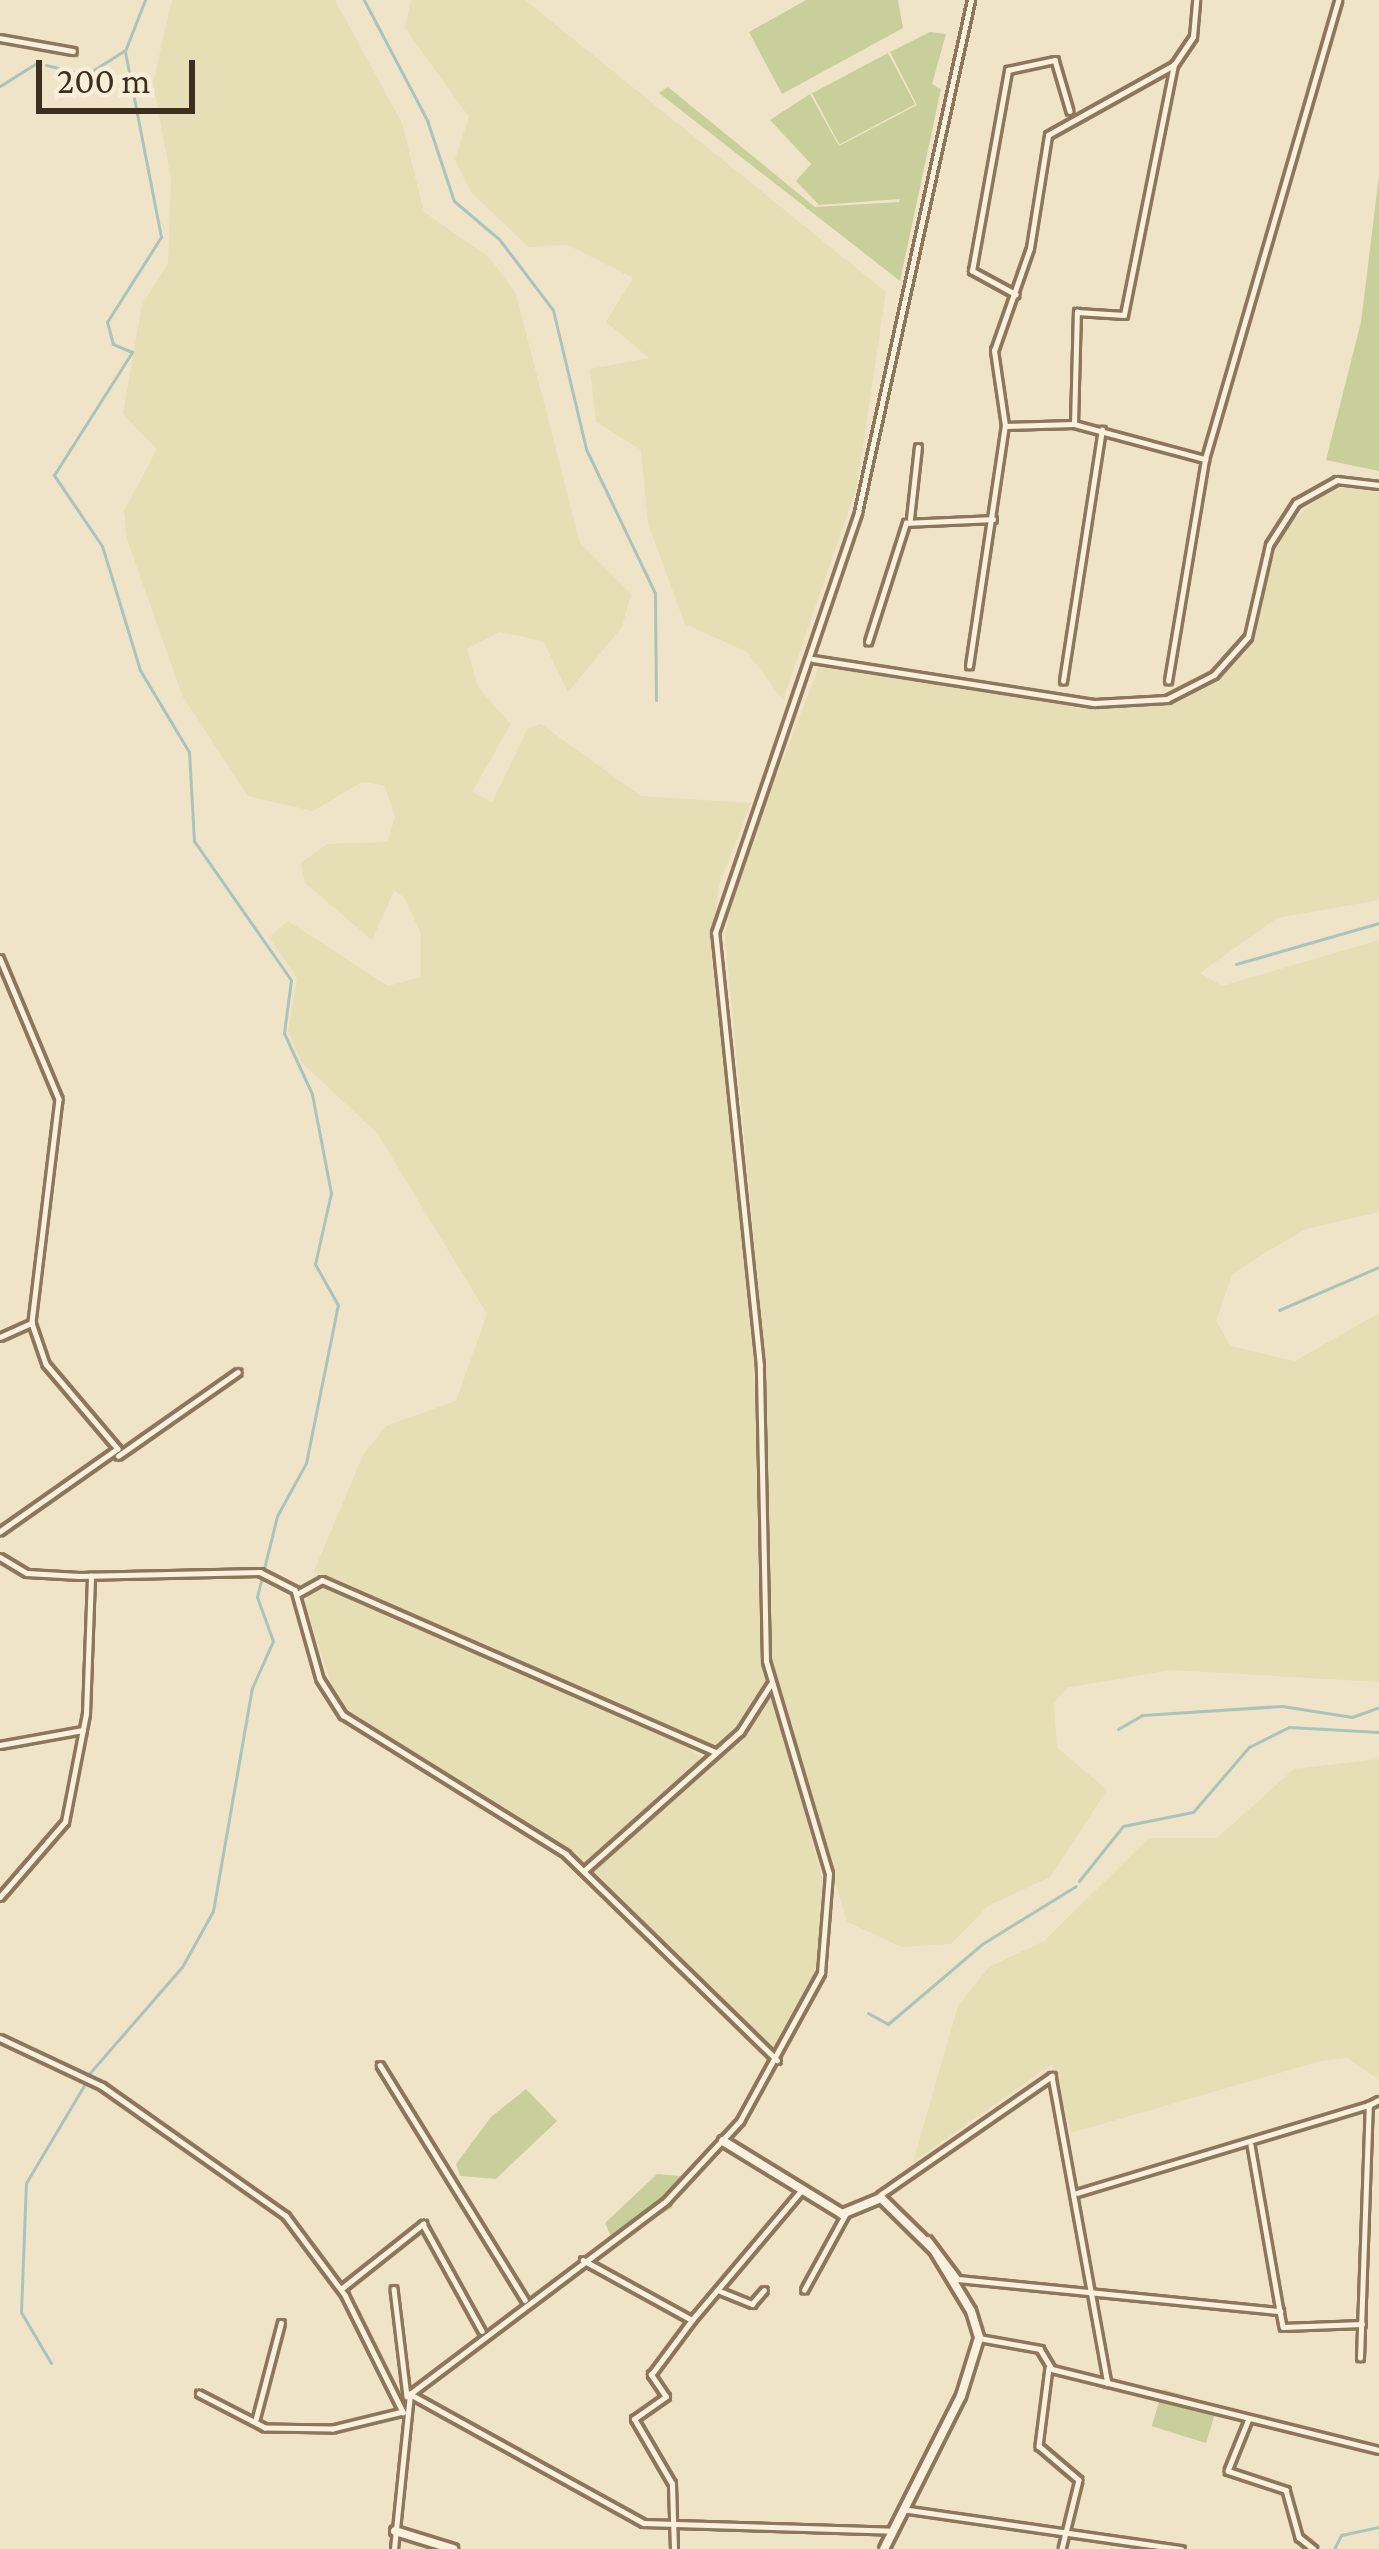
<!DOCTYPE html>
<html>
<head>
<meta charset="utf-8">
<style>
  body { margin:0 }
  #map { position:relative; width:1379px; height:2549px; overflow:hidden; background:#f0e4c8; font-family:"Crimson Pro",serif }
  div>[style] { position:absolute }
  [style*='--x'] { left:calc(var(--x)*1px); top:calc(var(--y)*1px); width:calc(var(--w)*1px); rotate:calc(var(--a)*1deg) }
  .farmland>* { inset:0; background:#e6deb5 }
  .green>* { inset:0; background:#c9cf9b; transform-origin:0 0 }
  .stream>* { height:3px; margin:-1.5px; padding:0 1.5px; transform-origin:1.5px; border-radius:1.5px; background:#a9c4bc }
  .roads { filter:drop-shadow(3px 0 #8d765c) drop-shadow(-3px 0 #8d765c) drop-shadow(0 3px #8d765c) drop-shadow(0 -3px #8d765c) }
  .minor>* { height:4.5px; margin:-2.25px; padding:0 2.25px; transform-origin:2.25px; border-radius:2.25px; background:#faf1dc }
  .tertiary>* { height:8px; margin:-4px; padding:0 4px; transform-origin:4px; border-radius:4px; background:#faf1dc }
  span { translate:-50% -50%; white-space:nowrap; text-align:center; line-height:1.15; -webkit-text-stroke:10px #f7eed8; paint-order:stroke }
  .scale { position:absolute; left:36px; top:60px; width:159px; height:54px; box-sizing:border-box; border:6px solid #3d2e20; border-top:0; padding-left:15px; font-size:36px; line-height:42px; white-space:nowrap; color:#3d2e20; -webkit-text-stroke:9px #f7eed8; paint-order:stroke }
</style>
</head>
<body>
<div id="map">
  <div class="farmland">
    <i style="clip-path:polygon(172px 0,335px 0,402px 123px,424px 212px,490px 258px,516px 294px,580px 543px,631px 594px,622px 627px,568px 692px,543px 641px,499px 632px,467px 649px,478px 687px,511px 724px,472px 792px,492px 802px,528px 728px,541px 724px,641px 796px,751px 803px,719px 885px,711px 952px,751px 1305px,766px 1678px,752px 1714px,713px 1749px,314px 1571px,363px 1455px,386px 1426px,456px 1401px,487px 1314px,377px 1133px,302px 1063px,288px 1031px,297px 978px,269px 937px,288px 921px,388px 986px,421px 977px,421px 934px,404px 897px,394px 891px,372px 940px,305px 883px,301px 863px,327px 844px,388px 842px,395px 816px,384px 785px,362px 782px,313px 811px,248px 796px,182px 695px,127px 539px,124px 511px,157px 449px,123px 414px,142px 305px,168px 263px,171px 179px,153px 83px)"></i>
    <i style="clip-path:polygon(411px 0,525px 0,886px 292px,857px 486px,783px 700px,747px 652px,685px 624px,648px 524px,641px 450px,596px 422px,590px 369px,649px 358px,606px 322px,633px 278px,568px 245px,528px 247px,470px 191px,455px 159px,469px 117px,405px 28px)"></i>
    <i style="clip-path:polygon(1332px 487px,1379px 491px,1379px 900px,1277px 918px,1200px 973px,1222px 986px,1379px 940px,1379px 1212px,1306px 1229px,1258px 1257px,1232px 1275px,1216px 1321px,1231px 1346px,1295px 1361px,1379px 1313px,1379px 1682px,1171px 1670px,1066px 1688px,1054px 1704px,1057px 1747px,1107px 1790px,1050px 1877px,988px 1906px,951px 1944px,902px 1947px,847px 1922px,772px 1666px,761px 1313px,725px 936px,736px 881px,820px 664px,1085px 709px,1165px 706px,1246px 654px,1282px 529px)"></i>
    <i style="clip-path:polygon(324px 1584px,680px 1742px,703px 1759px,583px 1863px,337px 1702px,306px 1606px,310px 1586px)"></i>
    <i style="clip-path:polygon(772px 1695px,829px 1902px,812px 1984px,775px 2051px,593px 1870px)"></i>
    <i style="clip-path:polygon(1379px 1759px,1379px 2080px,1347px 2058px,1321px 2061px,1071px 2133px,1052px 2064px,913px 2162px,958px 2006px,989px 1967px,1044px 1941px,1149px 1838px,1217px 1838px,1294px 1769px)"></i>
  </div>
  <div class="green">
    <i style="clip-path:polygon(806px 0,898px 0,903px 28px,782px 94px,749px 32px)"></i>
    <i style="clip-path:polygon(930px 32px,946px 34px,932px 84px,941px 89px,900px 281px,659px 93px,668px 87px,815px 207px,899px 202px,916px 147px,900px 199px,819px 205px,796px 181px,811px 164px,770px 120px,810px 94px,839px 146px,917px 105px,890px 52px)"></i>
    <i style="left:888px;top:53px;width:58px;height:86px;rotate:62deg"></i>
    <i style="clip-path:polygon(1379px 176px,1379px 471px,1326px 460px,1361px 322px)"></i>
    <i style="clip-path:polygon(526px 2089px,557px 2121px,496px 2179px,460px 2176px,456px 2164px,491px 2117px)"></i>
    <i style="clip-path:polygon(657px 2174px,680px 2176px,672px 2208px,613px 2241px,605px 2223px)"></i>
    <i style="left:1163px;top:2389px;width:57px;height:39px;rotate:17deg"></i>
  </div>
  <div class="stream">
    <i style="--x:364;--y:0;--w:136;--a:62.3"></i>
    <i style="--x:427;--y:120;--w:85;--a:71.6"></i>
    <i style="--x:454;--y:201;--w:59;--a:40.2"></i>
    <i style="--x:499;--y:239;--w:89;--a:52.7"></i>
    <i style="--x:553;--y:310;--w:143;--a:76.6"></i>
    <i style="--x:586;--y:449;--w:160;--a:64.4"></i>
    <i style="--x:655;--y:593;--w:107;--a:89.5"></i>
    <i style="--x:46;--y:65;--w:41;--a:14"></i>
    <i style="--x:86;--y:75;--w:46;--a:-32.7"></i>
    <i style="--x:0;--y:86;--w:41;--a:-32.2"></i>
    <i style="--x:1236;--y:964;--w:149;--a:-16"></i>
    <i style="--x:1279;--y:1310;--w:109;--a:-23.3"></i>
    <i style="--x:1118;--y:1729;--w:28;--a:-30"></i>
    <i style="--x:1142;--y:1715;--w:140;--a:-3.7"></i>
    <i style="--x:1282;--y:1706;--w:71;--a:8.9"></i>
    <i style="--x:1352;--y:1717;--w:29;--a:-20"></i>
    <i style="--x:1079;--y:1881;--w:70;--a:-51.3"></i>
    <i style="--x:1123;--y:1826;--w:71;--a:-11.3"></i>
    <i style="--x:1193;--y:1812;--w:86;--a:-49.3"></i>
    <i style="--x:1249;--y:1747;--w:45;--a:-26.6"></i>
    <i style="--x:1289;--y:1727;--w:90;--a:3.2"></i>
    <i style="--x:868;--y:2013;--w:23;--a:29"></i>
    <i style="--x:888;--y:2024;--w:123;--a:-40.4"></i>
    <i style="--x:982;--y:1944;--w:110;--a:-31.7"></i>
    <i style="--x:88;--y:2075;--w:143;--a:-49"></i>
    <i style="--x:182;--y:1967;--w:64;--a:-61"></i>
    <i style="--x:213;--y:1911;--w:226;--a:-80.1"></i>
    <i style="--x:252;--y:1688;--w:51;--a:-65.9"></i>
    <i style="--x:273;--y:1641;--w:47;--a:-110"></i>
    <i style="--x:257;--y:1597;--w:83;--a:-76.1"></i>
    <i style="--x:277;--y:1516;--w:60;--a:-61.3"></i>
    <i style="--x:306;--y:1463;--w:161;--a:-78.6"></i>
    <i style="--x:338;--y:1305;--w:47;--a:-119.3"></i>
    <i style="--x:315;--y:1264;--w:73;--a:-77.3"></i>
    <i style="--x:331;--y:1193;--w:101;--a:-100.9"></i>
    <i style="--x:312;--y:1094;--w:67;--a:-114.7"></i>
    <i style="--x:284;--y:1033;--w:53;--a:-82.5"></i>
    <i style="--x:291;--y:980;--w:169;--a:-124.9"></i>
    <i style="--x:194;--y:841;--w:89;--a:-93.2"></i>
    <i style="--x:189;--y:752;--w:96;--a:-120.9"></i>
    <i style="--x:140;--y:670;--w:130;--a:-107"></i>
    <i style="--x:102;--y:546;--w:86;--a:-124.1"></i>
    <i style="--x:54;--y:475;--w:146;--a:-57.6"></i>
    <i style="--x:132;--y:352;--w:21;--a:-157"></i>
    <i style="--x:113;--y:344;--w:23;--a:-105"></i>
    <i style="--x:107;--y:322;--w:101;--a:-57.6"></i>
    <i style="--x:161;--y:237;--w:189;--a:-101"></i>
    <i style="--x:125;--y:51;--w:55;--a:-68.6"></i>
    <i style="--x:51;--y:2363;--w:59;--a:-120.5"></i>
    <i style="--x:21;--y:2312;--w:129;--a:-87.8"></i>
    <i style="--x:26;--y:2183;--w:117;--a:-59.3"></i>
    <i style="--x:1334;--y:2549;--w:16;--a:-63"></i>
    <i style="--x:1341;--y:2535;--w:39;--a:-12"></i>
  </div>
  <div class="roads">
    <div class="minor">
      <i style="--x:0;--y:38;--w:74;--a:10.1"></i>
      <i style="--x:1016;--y:295;--w:50;--a:-151.4"></i>
      <i style="--x:972;--y:271;--w:204;--a:-79.8"></i>
      <i style="--x:1008;--y:70;--w:48;--a:-12"></i>
      <i style="--x:1055;--y:60;--w:53;--a:73.6"></i>
      <i style="--x:1074;--y:424;--w:112;--a:-88.5"></i>
      <i style="--x:1077;--y:312;--w:47;--a:3.7"></i>
      <i style="--x:1124;--y:315;--w:255;--a:-78.7"></i>
      <i style="--x:1005;--y:426;--w:69;--a:-1.7"></i>
      <i style="--x:1074;--y:424;--w:136;--a:15"></i>
      <i style="--x:910;--y:519;--w:72;--a:-83.7"></i>
      <i style="--x:868;--y:642;--w:125;--a:-72.3"></i>
      <i style="--x:906;--y:523;--w:87;--a:-2.6"></i>
      <i style="--x:813;--y:659;--w:285;--a:8.9"></i>
      <i style="--x:1095;--y:703;--w:72;--a:-3.2"></i>
      <i style="--x:1167;--y:699;--w:53;--a:-27.1"></i>
      <i style="--x:1214;--y:675;--w:51;--a:-48.2"></i>
      <i style="--x:1248;--y:637;--w:94;--a:-77.1"></i>
      <i style="--x:1269;--y:545;--w:50;--a:-57.3"></i>
      <i style="--x:1296;--y:503;--w:47;--a:-29.3"></i>
      <i style="--x:1337;--y:480;--w:42;--a:6.8"></i>
      <i style="--x:969;--y:666;--w:243;--a:-81.5"></i>
      <i style="--x:1005;--y:426;--w:76;--a:-98.3"></i>
      <i style="--x:994;--y:351;--w:109;--a:-70.7"></i>
      <i style="--x:1030;--y:248;--w:114;--a:-80.9"></i>
      <i style="--x:1048;--y:135;--w:144;--a:-29.1"></i>
      <i style="--x:1174;--y:65;--w:34;--a:-56"></i>
      <i style="--x:1193;--y:37;--w:37;--a:-85"></i>
      <i style="--x:1063;--y:681;--w:254;--a:-81.2"></i>
      <i style="--x:1168;--y:681;--w:225;--a:-80.5"></i>
      <i style="--x:1205;--y:459;--w:478;--a:-73.8"></i>
      <i style="--x:0;--y:958;--w:153;--a:67.3"></i>
      <i style="--x:59;--y:1099;--w:226;--a:96.9"></i>
      <i style="--x:32;--y:1323;--w:43;--a:71.1"></i>
      <i style="--x:46;--y:1364;--w:111;--a:49.7"></i>
      <i style="--x:118;--y:1449;--w:144;--a:144.9"></i>
      <i style="--x:0;--y:1337;--w:35;--a:-24"></i>
      <i style="--x:118;--y:1456;--w:146;--a:-35"></i>
      <i style="--x:0;--y:1557;--w:31;--a:31"></i>
      <i style="--x:27;--y:1573;--w:52;--a:3.3"></i>
      <i style="--x:79;--y:1576;--w:181;--a:-1.3"></i>
      <i style="--x:260;--y:1572;--w:39;--a:27"></i>
      <i style="--x:295;--y:1590;--w:92;--a:74.3"></i>
      <i style="--x:320;--y:1679;--w:43;--a:57.4"></i>
      <i style="--x:343;--y:1715;--w:263;--a:31.9"></i>
      <i style="--x:566;--y:1854;--w:295;--a:44.3"></i>
      <i style="--x:299;--y:1593;--w:26;--a:-29"></i>
      <i style="--x:322;--y:1580;--w:429;--a:23.6"></i>
      <i style="--x:0;--y:1745;--w:84;--a:-10.2"></i>
      <i style="--x:585;--y:1870;--w:208;--a:-41.7"></i>
      <i style="--x:740;--y:1732;--w:56;--a:-57.4"></i>
      <i style="--x:0;--y:1897;--w:99;--a:-49.1"></i>
      <i style="--x:65;--y:1822;--w:110;--a:-79"></i>
      <i style="--x:86;--y:1714;--w:138;--a:-87.9"></i>
      <i style="--x:0;--y:2038;--w:113;--a:25.2"></i>
      <i style="--x:102;--y:2086;--w:225;--a:35.2"></i>
      <i style="--x:286;--y:2216;--w:99;--a:53.2"></i>
      <i style="--x:345;--y:2295;--w:131;--a:63.6"></i>
      <i style="--x:403;--y:2412;--w:72;--a:166.3"></i>
      <i style="--x:333;--y:2429;--w:68;--a:-179.2"></i>
      <i style="--x:265;--y:2428;--w:74;--a:-152.7"></i>
      <i style="--x:380;--y:2065;--w:276;--a:58.3"></i>
      <i style="--x:1251;--y:2145;--w:169;--a:80.1"></i>
      <i style="--x:1077;--y:2193;--w:305;--a:-16.8"></i>
      <i style="--x:880;--y:2195;--w:209;--a:-34.7"></i>
      <i style="--x:1052;--y:2076;--w:312;--a:79.7"></i>
      <i style="--x:928;--y:2239;--w:50;--a:53.1"></i>
      <i style="--x:958;--y:2279;--w:324;--a:5.7"></i>
      <i style="--x:1280;--y:2311;--w:16;--a:79"></i>
      <i style="--x:1283;--y:2327;--w:79;--a:-2.2"></i>
      <i style="--x:583;--y:2260;--w:124;--a:28.8"></i>
      <i style="--x:692;--y:2320;--w:167;--a:-49.8"></i>
      <i style="--x:341;--y:2289;--w:105;--a:-38.4"></i>
      <i style="--x:423;--y:2224;--w:122;--a:61.1"></i>
      <i style="--x:394;--y:2289;--w:108;--a:83.1"></i>
      <i style="--x:804;--y:2290;--w:85;--a:-61.3"></i>
      <i style="--x:720;--y:2291;--w:35;--a:22"></i>
      <i style="--x:752;--y:2304;--w:18;--a:-49"></i>
      <i style="--x:979;--y:2338;--w:62;--a:10.2"></i>
      <i style="--x:1040;--y:2349;--w:23;--a:59"></i>
      <i style="--x:1052;--y:2369;--w:337;--a:13.9"></i>
      <i style="--x:1360;--y:2358;--w:253;--a:-88"></i>
      <i style="--x:1369;--y:2105;--w:11;--a:-27"></i>
      <i style="--x:1049;--y:2368;--w:79;--a:97.3"></i>
      <i style="--x:1039;--y:2446;--w:52;--a:40.4"></i>
      <i style="--x:1079;--y:2480;--w:71;--a:103.8"></i>
      <i style="--x:410;--y:2394;--w:267;--a:28.9"></i>
      <i style="--x:644;--y:2523;--w:248;--a:1.8"></i>
      <i style="--x:1249;--y:2419;--w:56;--a:112"></i>
      <i style="--x:1228;--y:2471;--w:61;--a:18.1"></i>
      <i style="--x:1286;--y:2490;--w:49;--a:74.5"></i>
      <i style="--x:1299;--y:2537;--w:19;--a:39"></i>
      <i style="--x:255;--y:2422;--w:102;--a:-75.3"></i>
      <i style="--x:902;--y:2509;--w:282;--a:8.2"></i>
      <i style="--x:394;--y:2549;--w:156;--a:-84.1"></i>
      <i style="--x:410;--y:2394;--w:321;--a:-37"></i>
      <i style="--x:666;--y:2201;--w:109;--a:-47.2"></i>
      <i style="--x:740;--y:2121;--w:169;--a:-61.3"></i>
      <i style="--x:821;--y:1973;--w:99;--a:-85.4"></i>
      <i style="--x:829;--y:1874;--w:222;--a:-106.5"></i>
      <i style="--x:766;--y:1661;--w:295;--a:-91.2"></i>
      <i style="--x:760;--y:1366;--w:435;--a:-95.9"></i>
      <i style="--x:715;--y:933;--w:445;--a:-71.2"></i>
      <i style="--x:858;--y:512;--w:524;--a:-77.55"></i>
      <i style="--x:674;--y:2549;--w:65;--a:-91.8"></i>
      <i style="--x:672;--y:2484;--w:75;--a:-120.3"></i>
      <i style="--x:634;--y:2419;--w:39;--a:-35"></i>
      <i style="--x:666;--y:2397;--w:27;--a:-124"></i>
      <i style="--x:651;--y:2375;--w:69;--a:-53.3"></i>
    </div>
    <div class="tertiary">
      <i style="--x:723;--y:2141;--w:140;--a:31.5"></i>
      <i style="--x:842;--y:2214;--w:42;--a:-22.3"></i>
      <i style="--x:881;--y:2198;--w:74;--a:44.5"></i>
      <i style="--x:934;--y:2250;--w:71;--a:58.8"></i>
      <i style="--x:971;--y:2311;--w:28;--a:73"></i>
      <i style="--x:979;--y:2338;--w:61;--a:107.2"></i>
      <i style="--x:961;--y:2396;--w:171;--a:116.7"></i>
      <i style="--x:395;--y:2531;--w:61;--a:17.2"></i>
    </div>
  </div>
  <div class="scale">200 m</div>
</div>
</body>
</html>
